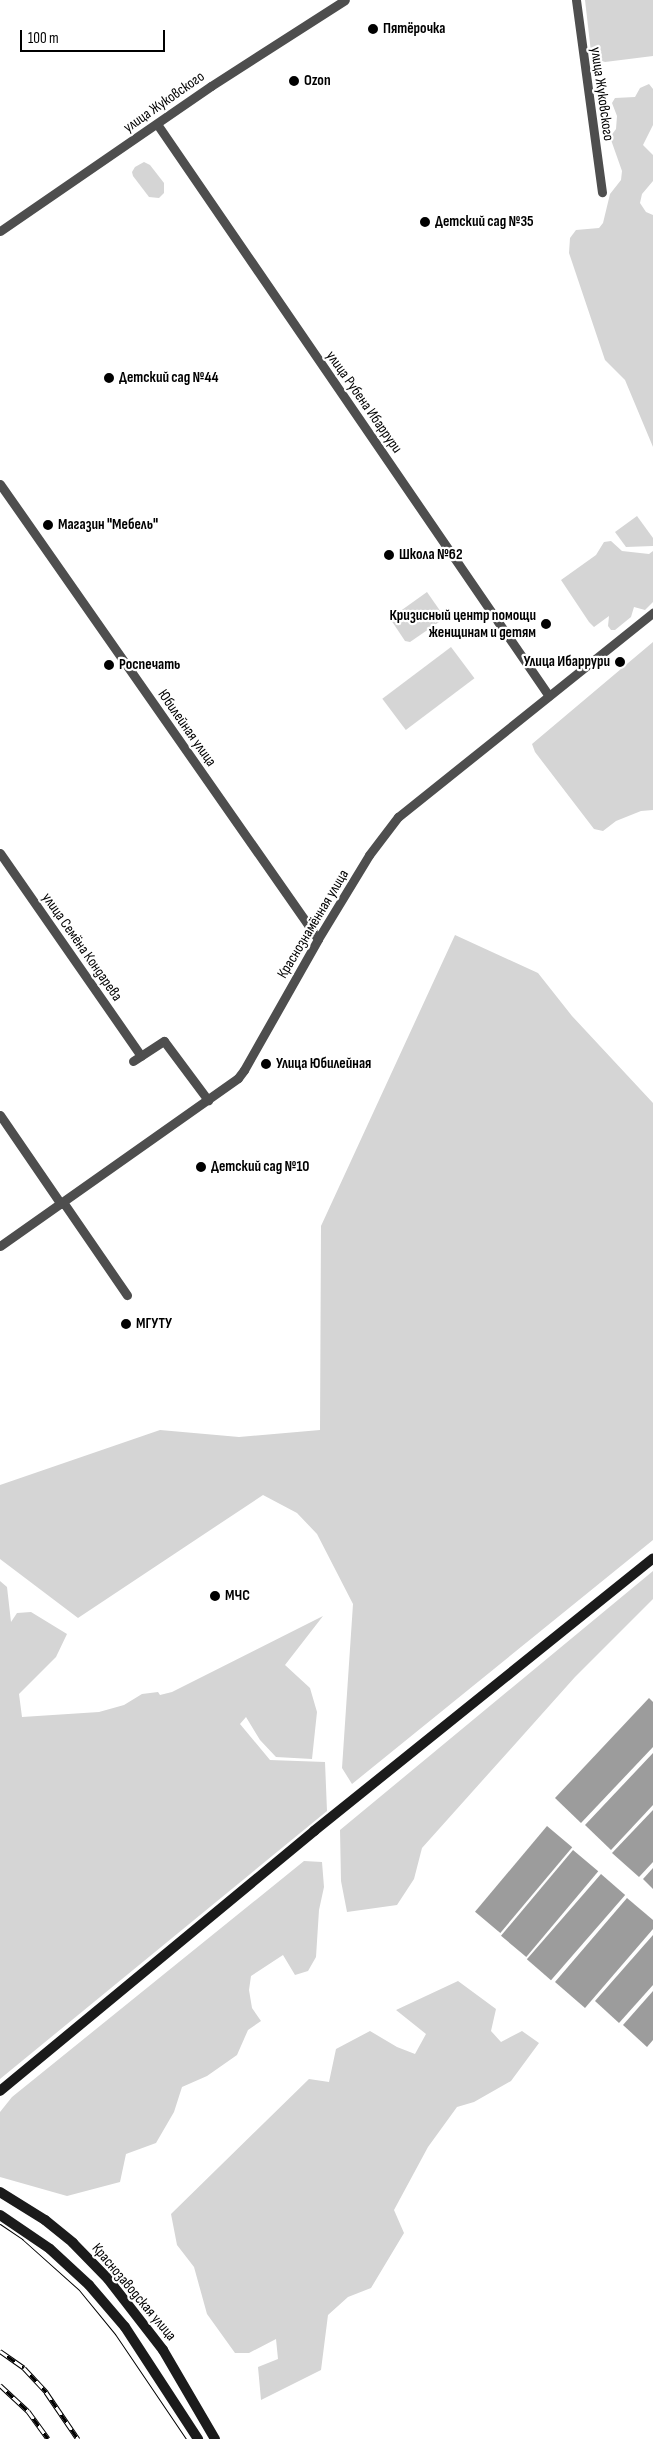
<!DOCTYPE html>
<html>
<head>
<meta charset="utf-8">
<style>
  body { margin:0 }
  #map { position:relative; width:653px; height:2439px; overflow:hidden; background:#fff; font-family:"Sofia Sans Condensed",sans-serif }
  div>[style] { position:absolute }
  [style*='--x'] { left:calc(var(--x)*1px); top:calc(var(--y)*1px); width:calc(var(--w)*1px); rotate:calc(var(--a)*1deg) }
  .green>* { inset:0; background:#d5d5d5; transform-origin:0 0 }
  .water>* { inset:0; background:#9c9c9c; transform-origin:0 0 }
  .minor>* { height:9px; margin:-4.5px; padding:0 4.5px; transform-origin:4.5px; border-radius:4.5px; background:#4e4e4e }
  .secondary>* { height:10px; margin:-5px; padding:0 5px; transform-origin:5px; border-radius:5px; background:#1b1b1b }
  .tram>* { height:1px; margin:-0.5px; padding:0 0.5px; transform-origin:0.5px; border-radius:0.5px; background:#000 }
  .rail>* { height:5px; margin-top:-2.5px; transform-origin:0; background:repeating-linear-gradient(90deg,#fff 0 9px,#000 0 18px); box-sizing:border-box; border-block:1px solid #000 }
  .dots>* { width:14px; height:14px; translate:-50% -50%; box-sizing:border-box; border:2px solid #fff; border-radius:50% }
  span { translate:-50% -50%; white-space:nowrap; text-align:center; line-height:1.15; -webkit-text-stroke:4.5px #fff; paint-order:stroke }
  .poi-label { font-size:15px; color:#000; font-weight:700 }
  .left { translate:0 -50%; text-align:left }
  .right { translate:-100% -50%; text-align:right }
  .street-label { font-size:15px; color:#000 }
  .scale { position:absolute; left:20px; top:30px; width:145px; height:22px; box-sizing:border-box; border:2px solid #000; border-top:0; padding-left:6px; font-size:15px; line-height:18px; white-space:nowrap; color:#000; -webkit-text-stroke:4px #fff; paint-order:stroke }
</style>
</head>
<body>
<div id="map">
  <div class="green">
    <i style="clip-path:polygon(585px 0,653px 0,653px 56px,605px 62px,596px 59px,591px 52px)"></i>
    <i style="clip-path:polygon(649px 84px,653px 89px,653px 125px,643px 145px,653px 155px,653px 181px,642px 194px,640px 203px,646px 212px,653px 215px,653px 447px,625px 380px,605px 360px,569px 253px,570px 238px,576px 230px,599px 228px,603px 223px,610px 194px,621px 180px,622px 171px,610px 137px,616px 129px,617px 116px,612px 103px,615px 98px,635px 97px,640px 88px)"></i>
    <i style="clip-path:polygon(144px 162px,150px 165px,164px 183px,164px 193px,159px 198px,149px 197px,133px 176px,132px 172px,135px 167px)"></i>
    <i style="clip-path:polygon(637px 516px,653px 538px,653px 546px,626px 547px,615px 532px)"></i>
    <i style="clip-path:polygon(611px 541px,622px 551px,649px 554px,653px 551px,653px 602px,645px 610px,634px 607px,631px 617px,615px 630px,611px 630px,608px 626px,609px 616px,594px 627px,589px 622px,561px 580px,596px 555px,604px 542px)"></i>
    <i style="clip-path:polygon(427px 592px,443px 615px,442px 620px,410px 642px,405px 641px,391px 620px,392px 617px)"></i>
    <i style="clip-path:polygon(653px 642px,653px 810px,641px 811px,616px 821px,603px 831px,594px 829px,535px 752px,532px 744px)"></i>
    <i style="left:451px;top:647px;width:39px;height:86px;rotate:53deg"></i>
    <i style="clip-path:polygon(455px 935px,538px 973px,572px 1016px,653px 1103px,653px 1540px,352px 1784px,342px 1768px,353px 1604px,317px 1534px,297px 1513px,263px 1495px,78px 1618px,0 1559px,0 1485px,160px 1430px,239px 1437px,320px 1430px,321px 1226px)"></i>
    <i style="clip-path:polygon(653px 1571px,653px 1599px,575px 1677px,422px 1848px,414px 1879px,397px 1905px,347px 1912px,341px 1881px,340px 1830px)"></i>
    <i style="clip-path:polygon(0 1581px,7px 1587px,11px 1622px,17px 1613px,31px 1612px,67px 1634px,56px 1657px,19px 1694px,22px 1717px,99px 1712px,124px 1705px,142px 1694px,158px 1692px,160px 1695px,172px 1692px,323px 1616px,285px 1665px,310px 1688px,317px 1712px,312px 1759px,276px 1757px,260px 1740px,246px 1717px,240px 1724px,270px 1760px,325px 1762px,327px 1811px,0 2079px)"></i>
    <i style="clip-path:polygon(304px 1861px,322px 1862px,324px 1887px,319px 1910px,316px 1957px,308px 1971px,295px 1975px,283px 1955px,251px 1976px,249px 1990px,252px 2008px,261px 2021px,248px 2030px,237px 2055px,207px 2076px,182px 2087px,174px 2112px,156px 2143px,126px 2154px,120px 2182px,67px 2196px,0 2177px,0 2112px,12px 2097px)"></i>
    <i style="clip-path:polygon(458px 1981px,496px 2009px,491px 2031px,501px 2042px,522px 2031px,539px 2043px,511px 2081px,474px 2102px,457px 2107px,428px 2147px,394px 2210px,404px 2233px,371px 2288px,348px 2297px,328px 2315px,321px 2370px,261px 2400px,258px 2367px,278px 2359px,276px 2339px,249px 2353px,235px 2353px,207px 2314px,194px 2267px,177px 2245px,171px 2214px,309px 2079px,329px 2082px,336px 2049px,370px 2031px,397px 2047px,415px 2054px,426px 2034px,396px 2010px)"></i>
  </div>
  <div class="water">
    <i style="clip-path:polygon(649px 1698px,653px 1702px,653px 1747px,581px 1823px,555px 1798px)"></i>
    <i style="clip-path:polygon(653px 1753px,653px 1805px,611px 1850px,585px 1825px)"></i>
    <i style="clip-path:polygon(653px 1810px,653px 1862px,639px 1877px,612px 1853px)"></i>
    <i style="left:547px;top:1826px;width:33px;height:112px;rotate:40deg"></i>
    <i style="left:573px;top:1850px;width:33px;height:112px;rotate:40deg"></i>
    <i style="clip-path:polygon(653px 1868px,653px 1889px,643px 1879px)"></i>
    <i style="left:601px;top:1874px;width:32px;height:113px;rotate:41deg"></i>
    <i style="clip-path:polygon(627px 1898px,653px 1920px,653px 1929px,585px 2008px,555px 1982px)"></i>
    <i style="clip-path:polygon(653px 1935px,653px 1985px,619px 2023px,595px 2001px)"></i>
    <i style="clip-path:polygon(653px 1991px,653px 2040px,647px 2047px,623px 2025px)"></i>
  </div>
  <div class="minor">
    <i style="--x:576;--y:0;--w:194;--a:82.3"></i>
    <i style="--x:157;--y:124;--w:693;--a:55.58"></i>
    <i style="--x:0;--y:231;--w:256;--a:-34.5"></i>
    <i style="--x:211;--y:86;--w:159;--a:-32.7"></i>
    <i style="--x:0;--y:484;--w:555;--a:55.05"></i>
    <i style="--x:0;--y:853;--w:247;--a:55.2"></i>
    <i style="--x:133;--y:1061;--w:37;--a:-33"></i>
    <i style="--x:164;--y:1041;--w:74;--a:53.3"></i>
    <i style="--x:0;--y:1115;--w:108;--a:55.6"></i>
    <i style="--x:63;--y:1202;--w:113;--a:55.5"></i>
    <i style="--x:0;--y:1246;--w:291;--a:-35.2"></i>
    <i style="--x:238;--y:1078;--w:10;--a:-53"></i>
    <i style="--x:244;--y:1070;--w:150;--a:-60.5"></i>
    <i style="--x:318;--y:939;--w:98;--a:-58.7"></i>
    <i style="--x:369;--y:855;--w:48;--a:-52.7"></i>
    <i style="--x:398;--y:817;--w:327;--a:-38.7"></i>
  </div>
  <div class="secondary">
    <i style="--x:0;--y:2091;--w:408;--a:-39.6"></i>
    <i style="--x:314;--y:1831;--w:435;--a:-38.8"></i>
    <i style="--x:0;--y:2192;--w:53;--a:31.9"></i>
    <i style="--x:45;--y:2220;--w:36;--a:39"></i>
    <i style="--x:73;--y:2243;--w:50;--a:45.8"></i>
    <i style="--x:108;--y:2279;--w:90;--a:52.2"></i>
    <i style="--x:163;--y:2350;--w:103;--a:59.7"></i>
    <i style="--x:0;--y:2215;--w:60;--a:34.2"></i>
    <i style="--x:50;--y:2249;--w:53;--a:42.7"></i>
    <i style="--x:89;--y:2285;--w:55;--a:49.4"></i>
    <i style="--x:125;--y:2327;--w:134;--a:56.9"></i>
  </div>
  <div class="tram">
    <i style="--x:0;--y:2224;--w:27;--a:34"></i>
    <i style="--x:22;--y:2239;--w:76;--a:41.8"></i>
    <i style="--x:79;--y:2290;--w:57;--a:50.7"></i>
    <i style="--x:115;--y:2334;--w:127;--a:55.9"></i>
  </div>
  <div class="rail">
    <i style="--x:0;--y:2351;--w:29;--a:35"></i>
    <i style="--x:24;--y:2368;--w:33;--a:47"></i>
    <i style="--x:46;--y:2392;--w:57;--a:55.8"></i>
    <i style="--x:0;--y:2385;--w:38;--a:43"></i>
    <i style="--x:28;--y:2411;--w:34;--a:54"></i>
  </div>
  <div class="dots">
    <i style="left:373px;top:29px;background:#000"></i>
    <i style="left:294px;top:81px;background:#000"></i>
    <i style="left:425px;top:222px;background:#000"></i>
    <i style="left:109px;top:378px;background:#000"></i>
    <i style="left:48px;top:525px;background:#000"></i>
    <i style="left:389px;top:555px;background:#000"></i>
    <i style="left:546px;top:624px;background:#000"></i>
    <i style="left:620px;top:662px;background:#000"></i>
    <i style="left:109px;top:665px;background:#000"></i>
    <i style="left:266px;top:1064px;background:#000"></i>
    <i style="left:201px;top:1167px;background:#000"></i>
    <i style="left:126px;top:1324px;background:#000"></i>
    <i style="left:215px;top:1596px;background:#000"></i>
  </div>
  <div class="poi-label">
    <span class="left" style="left:383px;top:29px">Пятёрочка</span>
    <span class="left" style="left:304px;top:81px">Ozon</span>
    <span class="left" style="left:435px;top:222px">Детский сад №35</span>
    <span class="left" style="left:119px;top:378px">Детский сад №44</span>
    <span class="left" style="left:58px;top:525px">Магазин "Мебель"</span>
    <span class="left" style="left:399px;top:555px">Школа №62</span>
    <span class="right" style="left:536px;top:624px">Кризисный центр помощи<br>женщинам и детям</span>
    <span class="right" style="left:610px;top:662px">Улица Ибаррури</span>
    <span class="left" style="left:119px;top:665px">Роспечать</span>
    <span class="left" style="left:276px;top:1064px">Улица Юбилейная</span>
    <span class="left" style="left:211px;top:1167px">Детский сад №10</span>
    <span class="left" style="left:136px;top:1324px">МГУТУ</span>
    <span class="left" style="left:225px;top:1596px">МЧС</span>
  </div>
  <div class="street-label">
    <span style="left:602px;top:94px;rotate:82deg">улица Жуковского</span>
    <span style="left:164px;top:102px;rotate:-35deg">улица Жуковского</span>
    <span style="left:364px;top:402px;rotate:55deg">улица Рубена Ибаррури</span>
    <span style="left:187px;top:728px;rotate:55deg">Юбилейная улица</span>
    <span style="left:313px;top:924px;rotate:-59deg">Краснознамённая улица</span>
    <span style="left:82px;top:947px;rotate:55deg">улица Семёна Кондарева</span>
    <span style="left:134px;top:2292px;rotate:50deg">Краснозаводская улица</span>
  </div>
  <div class="scale">100 m</div>
</div>
</body>
</html>
